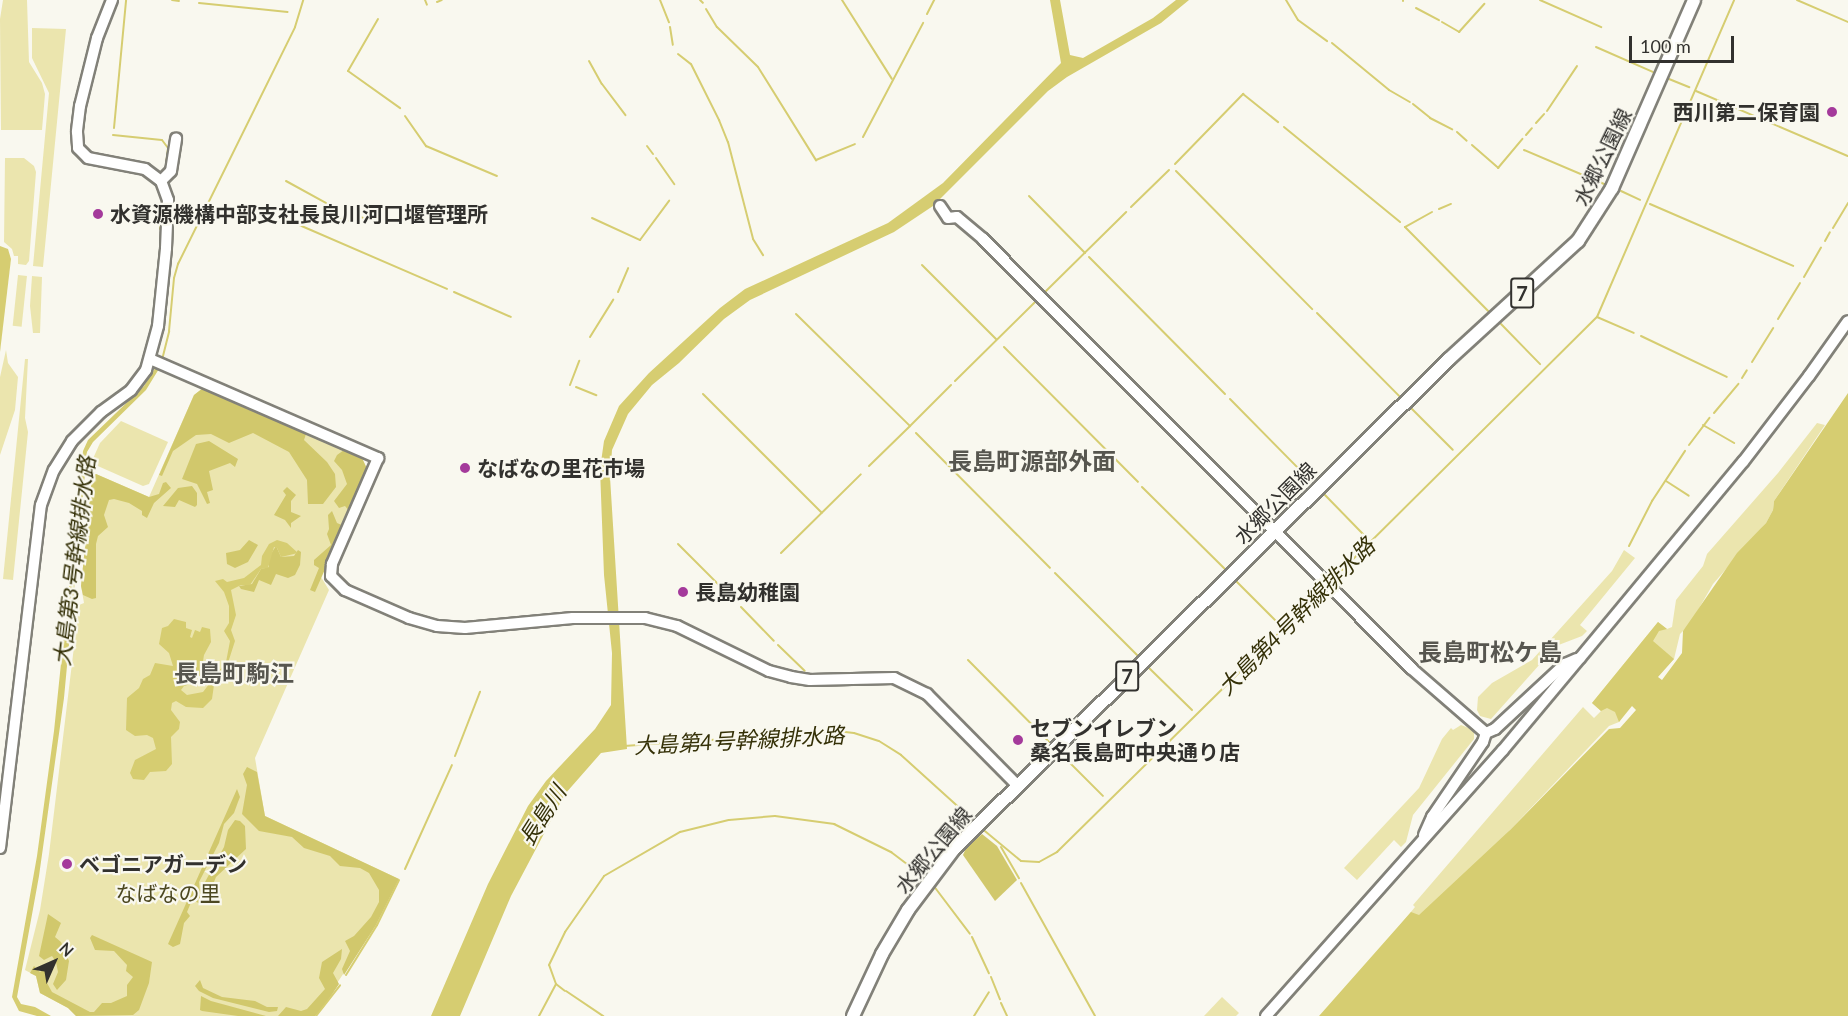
<!DOCTYPE html>
<html>
<head>
<meta charset="utf-8">
<style>
  body { margin:0 }
  #map { position:relative; width:1848px; height:1016px; overflow:hidden; background:#f9f8ef; font-family:Lato,"Noto Sans JP",sans-serif }
  div>[style] { position:absolute }
  [style*='--x'] { left:calc(var(--x)*1px); top:calc(var(--y)*1px); width:calc(var(--w)*1px); rotate:calc(var(--a)*1deg) }
  .green>* { inset:0; background:#ebe5ae; transform-origin:0 0 }
  .forest>* { inset:0; background:#d1c86c }
  .water>* { inset:0; background:#d6cd71 }
  .stream>* { height:2px; margin:-1px; padding:0 1px; transform-origin:1px; border-radius:1px; background:#d6cd71 }
  .roads { filter:drop-shadow(2px 0 #828179) drop-shadow(-2px 0 #828179) drop-shadow(0 2px #828179) drop-shadow(0 -2px #828179) }
  .tertiary>* { height:10px; margin:-5px; padding:0 5px; transform-origin:5px; border-radius:5px; background:#fff }
  .primary>* { height:12px; margin:-6px; padding:0 6px; transform-origin:6px; border-radius:6px; background:#fff }
  .dots>* { width:16px; height:16px; translate:-50% -50%; box-sizing:border-box; border:3px solid #f9f8ef; border-radius:50% }
  span { translate:-50% -50%; white-space:nowrap; text-align:center; line-height:1.15; -webkit-text-stroke:4.5px #f9f8ef; paint-order:stroke }
  .shield-label span { padding:2px 4px; background:#f9f8ef; border:2px solid; border-radius:4px; -webkit-text-stroke-width:0 }
  .shield-label { font-size:20px; color:#32312e; font-weight:700 }
  .poi-label { font-size:21px; color:#32312e; font-weight:700 }
  .right { translate:-100% -50%; text-align:right }
  .left { translate:0 -50%; text-align:left }
  .street-label { font-size:21px; color:#32312e }
  .park-label { font-size:21px; color:#4c4821 }
  .water-label { font-size:22px; color:#343007; font-style:italic }
  .quarter-label { font-size:24px; color:#57564f; font-weight:700 }
  .north { position:absolute; left:24px; top:932px; width:60px; height:60px; -webkit-text-stroke:4px #f9f8ef; paint-order:stroke; rotate:45deg; font-size:16px; font-weight:700; line-height:24px; text-align:center; color:#32312e }
  .north::after { content:''; display:block; margin:auto; width:21px; height:27px; background:#32312e; clip-path:polygon(50% 0,100% 100%,50% 72%,0 100%) }
  .scale { position:absolute; left:1629px; top:36px; width:105px; height:27px; box-sizing:border-box; border:3px solid #32312e; border-top:0; padding-left:8px; font-size:18px; line-height:21px; white-space:nowrap; color:#32312e; -webkit-text-stroke:4px #f9f8ef; paint-order:stroke }
</style>
</head>
<body>
<div id="map">
  <div class="green">
    <i style="clip-path:polygon(3px 0,27px 0,29px 62px,42px 83px,45px 94px,42px 130px,1px 130px,0 19px)"></i>
    <i style="clip-path:polygon(32px 28px,66px 29px,43px 267px,33px 266px,49px 93px,32px 58px)"></i>
    <i style="clip-path:polygon(5px 158px,24px 158px,34px 166px,36px 172px,29px 261px,26px 265px,18px 264px,18px 256px,14px 256px,12px 249px,4px 242px)"></i>
    <i style="left:18px;top:275px;width:9px;height:51px;rotate:6deg"></i>
    <i style="clip-path:polygon(32px 276px,42px 277px,40px 333px,33px 333px,30px 306px)"></i>
    <i style="clip-path:polygon(6px 350px,8px 363px,18px 377px,15px 410px,0 455px,0 377px)"></i>
    <i style="clip-path:polygon(25px 359px,28px 359px,25px 418px,28px 432px,13px 580px,3px 579px)"></i>
    <i style="clip-path:polygon(203px 388px,362px 458px,368px 471px,321px 577px,329px 590px,255px 758px,265px 816px,399px 879px,376px 925px,315px 1016px,76px 1016px,68px 1008px,40px 993px,36px 976px,25px 970px,40px 910px,49px 854px,79px 605px,84px 603px,81px 586px,92px 477px,96px 474px,149px 497px,194px 395px)"></i>
    <i style="clip-path:polygon(121px 421px,168px 442px,149px 484px,143px 486px,91px 463px,100px 443px)"></i>
    <i style="clip-path:polygon(1817px 423px,1825px 425px,1774px 501px,1773px 510px,1766px 523px,1713px 584px,1690px 624px,1680px 634px,1674px 659px,1661px 673px,1656px 670px,1619px 722px,1609px 726px,1510px 830px,1429px 925px,1400px 925px,1415px 907px,1413px 905px,1583px 707px,1594px 718px,1601px 711px,1592px 703px,1658px 622px,1667px 629px,1672px 627px,1676px 600px,1703px 566px,1707px 554px,1778px 473px)"></i>
    <i style="clip-path:polygon(1624px 550px,1635px 558px,1580px 625px,1587px 631px,1582px 636px,1556px 646px,1491px 719px,1480px 716px,1477px 710px,1478px 697px,1492px 683px,1532px 660px,1612px 571px)"></i>
    <i style="clip-path:polygon(1461px 725px,1474px 730px,1474px 739px,1413px 815px,1406px 842px,1401px 847px,1394px 840px,1357px 880px,1344px 868px,1419px 788px,1442px 739px,1451px 728px,1453px 730px)"></i>
    <i style="clip-path:polygon(1222px 997px,1239px 1013px,1236px 1016px,1204px 1016px)"></i>
  </div>
  <div class="forest">
    <i style="clip-path:polygon(203px 388px,306px 434px,304px 440px,327px 462px,335px 474px,336px 487px,323px 504px,308px 504px,307px 480px,289px 452px,253px 433px,229px 443px,211px 434px,196px 435px,173px 451px,162px 476px,159px 475px,194px 395px)"></i>
    <i style="clip-path:polygon(209px 441px,238px 459px,235px 467px,230px 463px,209px 471px,213px 490px,207px 492px,210px 503px,207px 504px,197px 484px,182px 479px,196px 444px)"></i>
    <i style="clip-path:polygon(344px 450px,362px 458px,368px 471px,350px 512px,345px 506px,339px 508px,334px 501px,347px 484px,342px 470px,334px 461px,337px 455px)"></i>
    <i style="clip-path:polygon(96px 474px,149px 497px,159px 494px,163px 483px,166px 482px,171px 488px,154px 503px,147px 518px,142px 515px,142px 511px,129px 503px,114px 499px,109px 500px,104px 515px,108px 527px,98px 536px,96px 544px,96px 598px,92px 599px,83px 595px,81px 586px,92px 477px)"></i>
    <i style="clip-path:polygon(192px 486px,197px 493px,197px 505px,195px 507px,179px 500px,175px 507px,163px 506px,178px 488px)"></i>
    <i style="clip-path:polygon(287px 487px,296px 495px,291px 501px,291px 512px,301px 516px,291px 523px,291px 528px,285px 520px,274px 515px,286px 495px,283px 491px)"></i>
    <i style="clip-path:polygon(332px 511px,337px 523px,344px 526px,315px 592px,310px 590px,319px 568px,314px 565px,314px 560px,331px 545px,327px 534px,329px 529px,328px 515px)"></i>
    <i style="clip-path:polygon(249px 540px,258px 545px,248px 562px,235px 568px,227px 564px,226px 553px,240px 550px)"></i>
    <i style="clip-path:polygon(276px 546px,281px 557px,294px 556px,298px 550px,301px 552px,300px 565px,295px 575px,288px 578px,276px 574px,271px 585px,259px 580px,254px 592px,241px 589px,239px 586px,252px 584px,261px 569px,269px 567px,269px 557px)"></i>
    <i style="clip-path:polygon(247px 767px,257px 772px,265px 816px,399px 879px,376px 925px,344px 975px,342px 969px,350px 951px,345px 941px,354px 936px,371px 917px,379px 902px,379px 890px,369px 873px,360px 868px,340px 866px,330px 856px,304px 848px,292px 837px,259px 831px,242px 814px,247px 785px,243px 774px)"></i>
    <i style="clip-path:polygon(237px 789px,240px 797px,238px 802px,234px 813px,224px 824px,219px 843px,199px 882px,201px 904px,192px 900px,187px 912px,190px 916px,184px 923px,180px 944px,173px 947px,168px 944px)"></i>
    <i style="clip-path:polygon(235px 820px,240px 821px,245px 826px,246px 849px,216px 877px,210px 892px,214px 905px,210px 905px,204px 896px,205px 882px,224px 847px,228px 830px)"></i>
    <i style="clip-path:polygon(982px 834px,997px 846px,1017px 880px,995px 901px,963px 855px,966px 848px)"></i>
    <i style="clip-path:polygon(48px 914px,61px 923px,55px 937px,61px 942px,69px 961px,66px 980px,57px 990px,53px 984px,58px 972px,56px 962px,52px 956px,44px 960px,39px 956px)"></i>
    <i style="clip-path:polygon(92px 935px,152px 962px,149px 983px,139px 1010px,133px 1015px,76px 1016px,68px 1008px,40px 993px,36px 976px,30px 973px,34px 966px,40px 972px,50px 963px,52px 969px,47px 983px,52px 992px,90px 1012px,94px 1012px,102px 1003px,111px 1003px,127px 996px,127px 985px,133px 977px,126px 971px,127px 965px,114px 951px,95px 950px,90px 938px)"></i>
    <i style="clip-path:polygon(342px 949px,341px 959px,333px 973px,339px 984px,323px 1008px,315px 1016px,278px 1016px,286px 1007px,301px 1011px,307px 1009px,325px 989px,319px 978px,322px 962px)"></i>
    <i style="clip-path:polygon(200px 980px,203px 988px,222px 997px,255px 1001px,267px 1007px,278px 1007px,277px 1011px,269px 1012px,213px 998px,199px 991px,195px 986px)"></i>
    <i style="clip-path:polygon(201px 996px,211px 1001px,266px 1016px,238px 1016px,202px 1011px,200px 1010px)"></i>
  </div>
  <div class="water">
    <i style="clip-path:polygon(1050px 0,1060px 0,1070px 55px,1083px 58px,1153px 18px,1176px 0,1189px 0,1161px 23px,1067px 77px,1048px 91px,933px 206px,894px 232px,750px 300px,724px 319px,679px 363px,652px 385px,628px 414px,612px 450px,610px 477px,627px 749px,601px 753px,565px 794px,511px 896px,460px 1016px,431px 1016px,488px 884px,528px 806px,546px 781px,595px 729px,611px 705px,612px 653px,604px 575px,600px 469px,604px 441px,619px 406px,649px 373px,720px 308px,745px 289px,888px 223px,943px 183px,1061px 63px)"></i>
    <i style="clip-path:polygon(0 246px,8px 249px,11px 259px,0 352px)"></i>
    <i style="clip-path:polygon(162px 357px,165px 359px,146px 390px,93px 442px,87px 452px,64px 698px,39px 876px,17px 997px,21px 1004px,35px 1007px,51px 1016px,37px 1016px,19px 1011px,12px 997px,37px 856px,54px 731px,83px 451px,88px 440px,144px 386px)"></i>
    <i style="clip-path:polygon(1848px 393px,1848px 1016px,1319px 1016px,1411px 912px,1419px 915px,1510px 830px,1609px 729px,1620px 728px,1636px 710px,1632px 706px,1619px 722px,1615px 712px,1607px 708px,1601px 711px,1592px 703px,1658px 622px,1667px 629px,1659px 631px,1653px 641px,1674px 659px,1658px 677px,1662px 680px,1682px 653px,1683px 631px,1737px 553px,1766px 523px,1773px 510px,1774px 501px)"></i>
    <i style="clip-path:polygon(277px 540px,287px 543px,298px 553px,281px 557px,277px 548px,274px 547px,268px 568px,261px 569px,250px 585px,241px 585px,231px 590px,236px 615px,231px 630px,235px 641px,226px 669px,214px 685px,212px 699px,203px 708px,186px 707px,176px 701px,172px 703px,171px 710px,180px 722px,179px 729px,171px 737px,172px 764px,166px 771px,150px 772px,144px 780px,133px 779px,130px 773px,135px 760px,156px 749px,153px 738px,147px 735px,135px 736px,126px 730px,127px 698px,139px 688px,143px 679px,150px 675px,155px 663px,173px 666px,169px 653px,159px 644px,162px 628px,168px 626px,174px 619px,186px 622px,186px 628px,192px 630px,190px 637px,192px 638px,195px 630px,200px 632px,202px 627px,210px 629px,211px 642px,204px 655px,201px 674px,194px 683px,184px 686px,181px 690px,187px 695px,203px 692px,226px 662px,230px 641px,224px 631px,229px 623px,229px 606px,224px 592px,215px 581px,223px 579px,227px 582px,244px 578px,261px 565px,262px 556px,269px 544px)"></i>
  </div>
  <div class="stream">
    <i style="--x:172;--y:0;--w:7;--a:8"></i>
    <i style="--x:425;--y:0;--w:5;--a:68"></i>
    <i style="--x:660;--y:0;--w:24;--a:68"></i>
    <i style="--x:700;--y:0;--w:4;--a:45"></i>
    <i style="--x:842;--y:0;--w:93;--a:57.7"></i>
    <i style="--x:1286;--y:0;--w:23;--a:59"></i>
    <i style="--x:1298;--y:20;--w:36;--a:36"></i>
    <i style="--x:1403;--y:0;--w:1;--a:90"></i>
    <i style="--x:1540;--y:0;--w:67;--a:23.9"></i>
    <i style="--x:1797;--y:0;--w:56;--a:23.3"></i>
    <i style="--x:437;--y:2;--w:5;--a:-22"></i>
    <i style="--x:199;--y:3;--w:89;--a:5.8"></i>
    <i style="--x:1416;--y:8;--w:26;--a:28"></i>
    <i style="--x:706;--y:9;--w:21;--a:59"></i>
    <i style="--x:717;--y:27;--w:57;--a:44.3"></i>
    <i style="--x:758;--y:67;--w:110;--a:58.1"></i>
    <i style="--x:816;--y:160;--w:42;--a:-22.3"></i>
    <i style="--x:927;--y:14;--w:16;--a:-63"></i>
    <i style="--x:378;--y:19;--w:60;--a:120"></i>
    <i style="--x:348;--y:71;--w:64;--a:35.4"></i>
    <i style="--x:1442;--y:22;--w:20;--a:30"></i>
    <i style="--x:1459;--y:32;--w:38;--a:-48"></i>
    <i style="--x:670;--y:27;--w:18;--a:81"></i>
    <i style="--x:1332;--y:43;--w:74;--a:39.5"></i>
    <i style="--x:1389;--y:90;--w:24;--a:30"></i>
    <i style="--x:1596;--y:47;--w:62;--a:23.7"></i>
    <i style="--x:678;--y:54;--w:16;--a:38"></i>
    <i style="--x:691;--y:64;--w:63;--a:63.4"></i>
    <i style="--x:719;--y:120;--w:24;--a:68"></i>
    <i style="--x:728;--y:142;--w:100;--a:75.5"></i>
    <i style="--x:753;--y:239;--w:19;--a:58"></i>
    <i style="--x:589;--y:61;--w:26;--a:61"></i>
    <i style="--x:602;--y:84;--w:39;--a:53"></i>
    <i style="--x:1669;--y:79;--w:22;--a:22"></i>
    <i style="--x:1696;--y:91;--w:165;--a:23.2"></i>
    <i style="--x:1413;--y:104;--w:22;--a:39"></i>
    <i style="--x:1430;--y:118;--w:25;--a:27"></i>
    <i style="--x:1547;--y:111;--w:54;--a:-56.3"></i>
    <i style="--x:405;--y:116;--w:37;--a:55"></i>
    <i style="--x:426;--y:146;--w:77;--a:22.9"></i>
    <i style="--x:1536;--y:123;--w:12;--a:-48"></i>
    <i style="--x:1284;--y:127;--w:150;--a:39.3"></i>
    <i style="--x:114;--y:128;--w:129;--a:-84.6"></i>
    <i style="--x:1457;--y:132;--w:13;--a:42"></i>
    <i style="--x:113;--y:135;--w:49;--a:5.8"></i>
    <i style="--x:162;--y:140;--w:10;--a:53"></i>
    <i style="--x:168;--y:148;--w:17;--a:97"></i>
    <i style="--x:1526;--y:135;--w:9;--a:-49"></i>
    <i style="--x:863;--y:137;--w:129;--a:-62.2"></i>
    <i style="--x:1472;--y:145;--w:35;--a:41"></i>
    <i style="--x:1498;--y:168;--w:38;--a:-50"></i>
    <i style="--x:647;--y:146;--w:10;--a:53"></i>
    <i style="--x:1524;--y:150;--w:87;--a:23"></i>
    <i style="--x:656;--y:158;--w:32;--a:55"></i>
    <i style="--x:1175;--y:164;--w:98;--a:-45.8"></i>
    <i style="--x:1243;--y:94;--w:45;--a:38.7"></i>
    <i style="--x:1176;--y:171;--w:194;--a:45.4"></i>
    <i style="--x:286;--y:181;--w:46;--a:28.8"></i>
    <i style="--x:326;--y:203;--w:9;--a:108"></i>
    <i style="--x:323;--y:212;--w:33;--a:18"></i>
    <i style="--x:354;--y:222;--w:7;--a:-63"></i>
    <i style="--x:357;--y:216;--w:14;--a:17"></i>
    <i style="--x:1621;--y:191;--w:21;--a:25"></i>
    <i style="--x:1029;--y:196;--w:80;--a:45.5"></i>
    <i style="--x:1650;--y:204;--w:156;--a:23.4"></i>
    <i style="--x:1131;--y:207;--w:53;--a:-44.2"></i>
    <i style="--x:1439;--y:209;--w:13;--a:-23"></i>
    <i style="--x:1432;--y:212;--w:31;--a:151"></i>
    <i style="--x:1405;--y:227;--w:120;--a:45.3"></i>
    <i style="--x:592;--y:218;--w:53;--a:24.6"></i>
    <i style="--x:640;--y:240;--w:49;--a:-53.4"></i>
    <i style="--x:290;--y:221;--w:171;--a:23.4"></i>
    <i style="--x:1833;--y:228;--w:29;--a:-59"></i>
    <i style="--x:160;--y:229;--w:15;--a:-82"></i>
    <i style="--x:1825;--y:241;--w:10;--a:-61"></i>
    <i style="--x:1089;--y:257;--w:193;--a:45.2"></i>
    <i style="--x:922;--y:265;--w:105;--a:45"></i>
    <i style="--x:1804;--y:277;--w:34;--a:-60"></i>
    <i style="--x:454;--y:292;--w:62;--a:23.7"></i>
    <i style="--x:618;--y:292;--w:26;--a:-67"></i>
    <i style="--x:1045;--y:292;--w:114;--a:-44.6"></i>
    <i style="--x:1317;--y:313;--w:117;--a:45.3"></i>
    <i style="--x:796;--y:314;--w:160;--a:44.5"></i>
    <i style="--x:910;--y:426;--w:58;--a:-45"></i>
    <i style="--x:1597;--y:317;--w:40;--a:23.4"></i>
    <i style="--x:1778;--y:319;--w:42;--a:-58.6"></i>
    <i style="--x:1501;--y:324;--w:56;--a:45.7"></i>
    <i style="--x:1641;--y:336;--w:95;--a:25.5"></i>
    <i style="--x:590;--y:337;--w:44;--a:-58.1"></i>
    <i style="--x:1004;--y:347;--w:190;--a:45.2"></i>
    <i style="--x:162;--y:360;--w:30;--a:-76"></i>
    <i style="--x:169;--y:331;--w:53;--a:-84.6"></i>
    <i style="--x:174;--y:278;--w:15;--a:-74"></i>
    <i style="--x:178;--y:264;--w:264;--a:-63.7"></i>
    <i style="--x:295;--y:27;--w:28;--a:-73"></i>
    <i style="--x:1752;--y:362;--w:40;--a:-58"></i>
    <i style="--x:1742;--y:378;--w:9;--a:-58"></i>
    <i style="--x:955;--y:381;--w:115;--a:-44.6"></i>
    <i style="--x:570;--y:385;--w:26;--a:-69"></i>
    <i style="--x:576;--y:387;--w:22;--a:22"></i>
    <i style="--x:703;--y:394;--w:168;--a:45"></i>
    <i style="--x:1230;--y:399;--w:115;--a:45.4"></i>
    <i style="--x:1411;--y:408;--w:59;--a:45"></i>
    <i style="--x:1714;--y:413;--w:38;--a:-50"></i>
    <i style="--x:1703;--y:425;--w:36;--a:30"></i>
    <i style="--x:916;--y:433;--w:190;--a:45.2"></i>
    <i style="--x:1689;--y:445;--w:34;--a:-53"></i>
    <i style="--x:869;--y:466;--w:57;--a:-44.3"></i>
    <i style="--x:1666;--y:481;--w:27;--a:33"></i>
    <i style="--x:1142;--y:487;--w:117;--a:44.7"></i>
    <i style="--x:1324;--y:494;--w:60;--a:45.7"></i>
    <i style="--x:678;--y:544;--w:79;--a:45"></i>
    <i style="--x:1629;--y:546;--w:51;--a:-62.9"></i>
    <i style="--x:1652;--y:501;--w:60;--a:-56.6"></i>
    <i style="--x:781;--y:553;--w:112;--a:-44.6"></i>
    <i style="--x:1055;--y:573;--w:116;--a:45"></i>
    <i style="--x:1235;--y:580;--w:61;--a:45"></i>
    <i style="--x:1331;--y:581;--w:375;--a:-44.8"></i>
    <i style="--x:1597;--y:317;--w:345;--a:-66.6"></i>
    <i style="--x:741;--y:607;--w:47;--a:45.9"></i>
    <i style="--x:778;--y:645;--w:37;--a:44"></i>
    <i style="--x:968;--y:660;--w:117;--a:45.3"></i>
    <i style="--x:1147;--y:666;--w:63;--a:44.4"></i>
    <i style="--x:624;--y:746;--w:214;--a:-4"></i>
    <i style="--x:837;--y:731;--w:17;--a:7"></i>
    <i style="--x:854;--y:733;--w:26;--a:18"></i>
    <i style="--x:879;--y:741;--w:26;--a:32"></i>
    <i style="--x:901;--y:755;--w:98;--a:42.1"></i>
    <i style="--x:455;--y:756;--w:69;--a:-68.7"></i>
    <i style="--x:1064;--y:757;--w:55;--a:45"></i>
    <i style="--x:980;--y:827;--w:53;--a:39.7"></i>
    <i style="--x:1021;--y:861;--w:18;--a:3"></i>
    <i style="--x:1039;--y:862;--w:21;--a:-29"></i>
    <i style="--x:1057;--y:852;--w:376;--a:-44.6"></i>
    <i style="--x:1001;--y:847;--w:36;--a:60"></i>
    <i style="--x:405;--y:869;--w:114;--a:-65.7"></i>
    <i style="--x:1021;--y:883;--w:152;--a:60.9"></i>
    <i style="--x:933;--y:885;--w:61;--a:52.9"></i>
    <i style="--x:972;--y:937;--w:40;--a:65"></i>
    <i style="--x:346;--y:975;--w:59;--a:-58.2"></i>
    <i style="--x:377;--y:925;--w:50;--a:-63.9"></i>
    <i style="--x:991;--y:977;--w:24;--a:68"></i>
    <i style="--x:556;--y:984;--w:11;--a:38"></i>
    <i style="--x:566;--y:991;--w:45;--a:34"></i>
    <i style="--x:1001;--y:1003;--w:14;--a:65"></i>
    <i style="--x:316;--y:1016;--w:39;--a:-52"></i>
    <i style="--x:539;--y:1016;--w:36;--a:-62"></i>
    <i style="--x:556;--y:984;--w:20;--a:-110"></i>
    <i style="--x:549;--y:965;--w:37;--a:-64"></i>
    <i style="--x:565;--y:932;--w:68;--a:-55.1"></i>
    <i style="--x:604;--y:876;--w:88;--a:-30.1"></i>
    <i style="--x:680;--y:832;--w:50;--a:-13.8"></i>
    <i style="--x:729;--y:820;--w:46;--a:-5"></i>
    <i style="--x:775;--y:816;--w:60;--a:7.7"></i>
    <i style="--x:834;--y:824;--w:64;--a:26.2"></i>
    <i style="--x:891;--y:852;--w:41;--a:37.1"></i>
    <i style="--x:974;--y:1016;--w:28;--a:-58"></i>
  </div>
  <div class="roads">
    <div class="tertiary">
      <i style="--x:112;--y:0;--w:41;--a:111.5"></i>
      <i style="--x:97;--y:38;--w:70;--a:104"></i>
      <i style="--x:80;--y:106;--w:26;--a:97"></i>
      <i style="--x:77;--y:132;--w:16;--a:86"></i>
      <i style="--x:78;--y:148;--w:14;--a:45"></i>
      <i style="--x:88;--y:158;--w:58;--a:10.9"></i>
      <i style="--x:145;--y:169;--w:20;--a:37"></i>
      <i style="--x:940;--y:206;--w:14;--a:56"></i>
      <i style="--x:948;--y:218;--w:9;--a:-6"></i>
      <i style="--x:957;--y:217;--w:34;--a:40"></i>
      <i style="--x:983;--y:239;--w:607;--a:45.07"></i>
      <i style="--x:1412;--y:669;--w:98;--a:40.9"></i>
      <i style="--x:150;--y:359;--w:249;--a:23.5"></i>
      <i style="--x:378;--y:458;--w:116;--a:113.5"></i>
      <i style="--x:332;--y:564;--w:12;--a:95"></i>
      <i style="--x:331;--y:576;--w:20;--a:45"></i>
      <i style="--x:345;--y:590;--w:70;--a:23.6"></i>
      <i style="--x:409;--y:618;--w:29;--a:16"></i>
      <i style="--x:437;--y:626;--w:28;--a:4"></i>
      <i style="--x:465;--y:628;--w:108;--a:-5.3"></i>
      <i style="--x:573;--y:618;--w:72;--a:0"></i>
      <i style="--x:645;--y:618;--w:33;--a:14"></i>
      <i style="--x:677;--y:626;--w:102;--a:26.1"></i>
      <i style="--x:769;--y:671;--w:23;--a:15"></i>
      <i style="--x:791;--y:677;--w:19;--a:9"></i>
      <i style="--x:810;--y:680;--w:84;--a:-1.4"></i>
      <i style="--x:894;--y:678;--w:37;--a:26"></i>
      <i style="--x:927;--y:694;--w:129;--a:45.3"></i>
      <i style="--x:1486;--y:733;--w:10;--a:-24"></i>
      <i style="--x:1495;--y:729;--w:96;--a:-42.9"></i>
      <i style="--x:1565;--y:664;--w:13;--a:-23"></i>
      <i style="--x:1424;--y:835;--w:20;--a:-66"></i>
      <i style="--x:1432;--y:817;--w:91;--a:-55.8"></i>
      <i style="--x:1483;--y:742;--w:9;--a:-72"></i>
      <i style="--x:0;--y:848;--w:345;--a:-83.2"></i>
      <i style="--x:41;--y:505;--w:37;--a:-70"></i>
      <i style="--x:54;--y:470;--w:34;--a:-58"></i>
      <i style="--x:72;--y:441;--w:41;--a:-45"></i>
      <i style="--x:101;--y:412;--w:37;--a:-36"></i>
      <i style="--x:131;--y:390;--w:25;--a:-53"></i>
      <i style="--x:146;--y:370;--w:46;--a:-74.7"></i>
      <i style="--x:158;--y:326;--w:78;--a:-84.1"></i>
      <i style="--x:166;--y:248;--w:48;--a:-87.6"></i>
      <i style="--x:168;--y:200;--w:20;--a:-110"></i>
      <i style="--x:161;--y:181;--w:14;--a:-45"></i>
      <i style="--x:171;--y:171;--w:33;--a:-81"></i>
      <i style="--x:1266;--y:1016;--w:356;--a:-48.3"></i>
      <i style="--x:1503;--y:750;--w:120;--a:-50.1"></i>
      <i style="--x:1580;--y:658;--w:255;--a:-50.3"></i>
      <i style="--x:1743;--y:462;--w:108;--a:-52.5"></i>
      <i style="--x:1809;--y:376;--w:67;--a:-54.7"></i>
    </div>
    <div class="primary">
      <i style="--x:853;--y:1016;--w:68;--a:-64.9"></i>
      <i style="--x:882;--y:954;--w:51;--a:-59.4"></i>
      <i style="--x:908;--y:910;--w:75;--a:-53.1"></i>
      <i style="--x:953;--y:850;--w:698;--a:-44.71"></i>
      <i style="--x:1449;--y:359;--w:175;--a:-42.5"></i>
      <i style="--x:1578;--y:241;--w:63;--a:-57.3"></i>
      <i style="--x:1612;--y:188;--w:205;--a:-66.4"></i>
    </div>
  </div>
  <div class="dots">
    <i style="left:1832px;top:112px;background:#a43a9b"></i>
    <i style="left:98px;top:214px;background:#a43a9b"></i>
    <i style="left:465px;top:468px;background:#a43a9b"></i>
    <i style="left:683px;top:592px;background:#a43a9b"></i>
    <i style="left:1018px;top:740px;background:#a43a9b"></i>
    <i style="left:67px;top:864px;background:#a43a9b"></i>
  </div>
  <div class="shield-label">
    <span style="left:1522px;top:293px">7</span>
    <span style="left:1127px;top:676px">7</span>
  </div>
  <div class="poi-label">
    <span class="right" style="left:1820px;top:112px">西川第二保育園</span>
    <span class="left" style="left:110px;top:214px">水資源機構中部支社長良川河口堰管理所</span>
    <span class="left" style="left:477px;top:468px">なばなの里花市場</span>
    <span class="left" style="left:695px;top:592px">長島幼稚園</span>
    <span class="left" style="left:1030px;top:740px">セブンイレブン<br>桑名長島町中央通り店</span>
    <span class="left" style="left:79px;top:864px">ベゴニアガーデン</span>
  </div>
  <div class="street-label">
    <span style="left:1602px;top:157px;rotate:-64deg">水郷公園線</span>
    <span style="left:1275px;top:503px;rotate:-45deg">水郷公園線</span>
    <span style="left:933px;top:850px;rotate:-50deg">水郷公園線</span>
  </div>
  <div class="park-label">
    <span style="left:168px;top:893px">なばなの里</span>
  </div>
  <div class="water-label">
    <span style="left:74px;top:561px;rotate:-83deg">大島第3号幹線排水路</span>
    <span style="left:1296px;top:616px;rotate:-45deg">大島第4号幹線排水路</span>
    <span style="left:739px;top:740px;rotate:-3deg">大島第4号幹線排水路</span>
    <span style="left:542px;top:815px;rotate:-57deg">長島川</span>
  </div>
  <div class="quarter-label">
    <span style="left:1032px;top:461px">長島町源部外面</span>
    <span style="left:1490px;top:652px">長島町松ケ島</span>
    <span style="left:234px;top:673px">長島町駒江</span>
  </div>
  <div class="north">N</div>
  <div class="scale">100 m</div>
</div>
</body>
</html>
